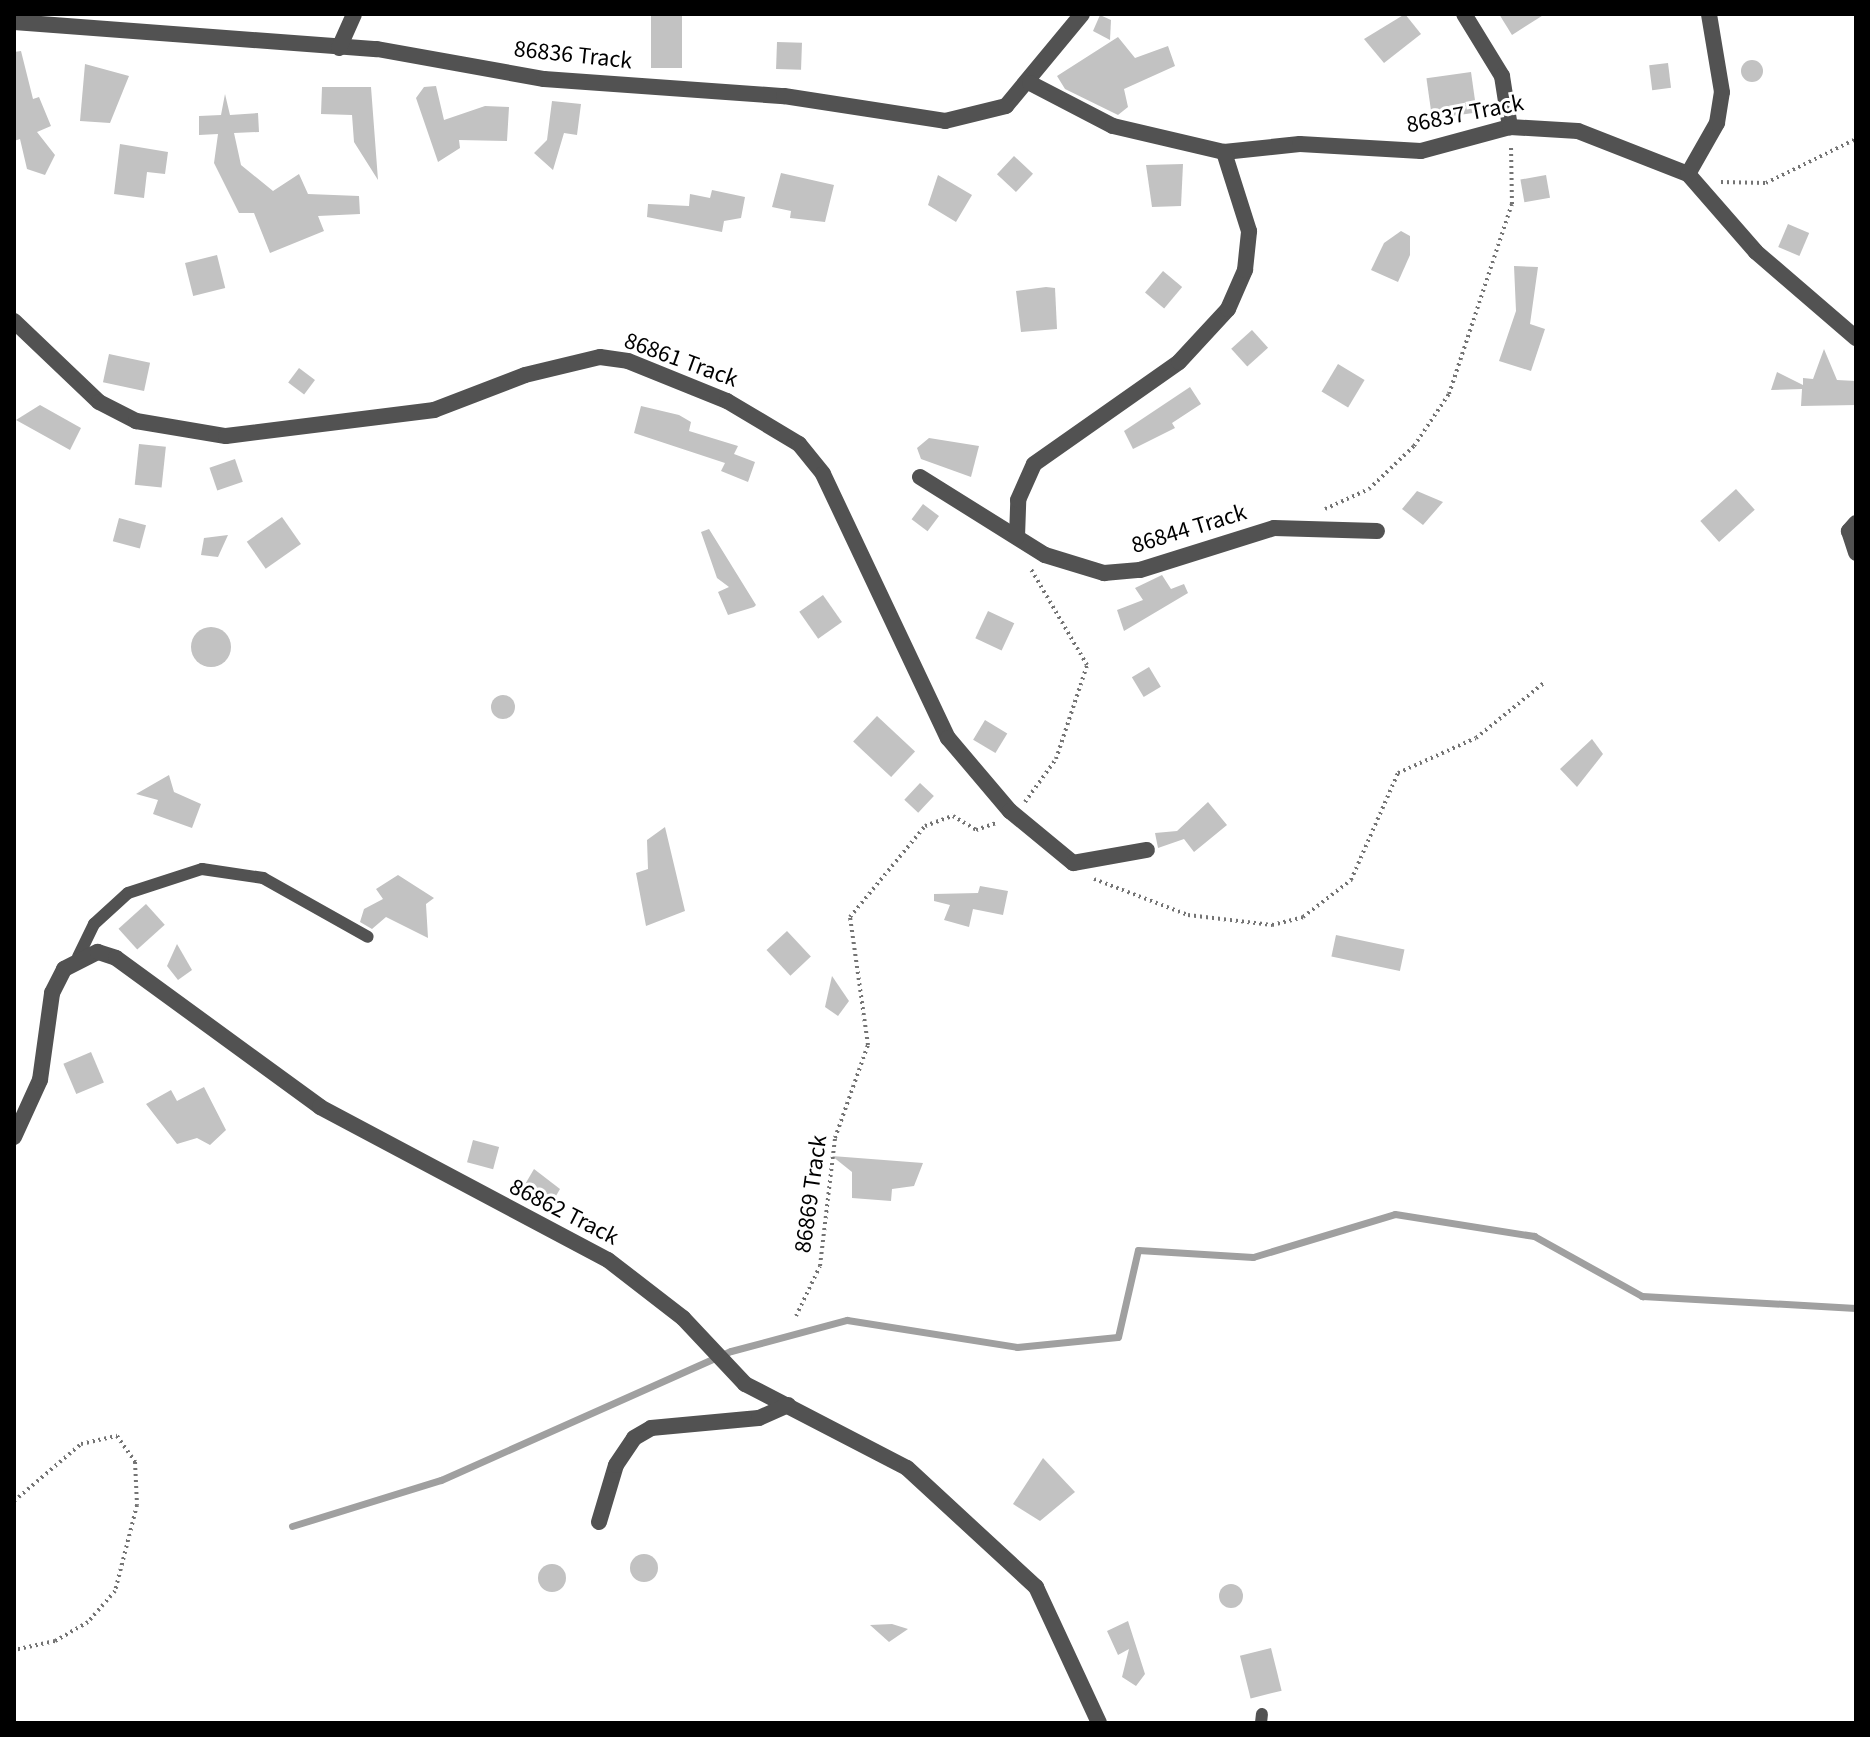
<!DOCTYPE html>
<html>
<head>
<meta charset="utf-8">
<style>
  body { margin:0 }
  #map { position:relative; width:1870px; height:1737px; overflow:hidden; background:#fff; font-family:"Source Sans 3",sans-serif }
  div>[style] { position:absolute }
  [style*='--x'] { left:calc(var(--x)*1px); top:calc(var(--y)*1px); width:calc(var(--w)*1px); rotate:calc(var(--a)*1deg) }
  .stream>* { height:7px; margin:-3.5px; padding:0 3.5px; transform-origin:3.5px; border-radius:3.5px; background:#a0a0a0 }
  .building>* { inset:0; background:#c2c2c2; transform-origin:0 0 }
  .round { border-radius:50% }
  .path>* { height:4px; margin-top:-2px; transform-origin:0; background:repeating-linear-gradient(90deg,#747474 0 2px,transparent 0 6px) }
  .service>* { height:12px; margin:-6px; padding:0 6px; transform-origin:6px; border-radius:6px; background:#525252 }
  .minor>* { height:16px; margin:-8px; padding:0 8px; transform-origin:8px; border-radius:8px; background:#525252 }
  span { translate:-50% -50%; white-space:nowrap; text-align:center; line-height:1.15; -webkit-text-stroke:6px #fff; paint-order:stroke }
  .street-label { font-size:24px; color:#000 }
  .frame { position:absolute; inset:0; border:16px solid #000; pointer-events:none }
</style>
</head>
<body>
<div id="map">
  <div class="stream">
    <i style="--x:292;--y:1526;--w:156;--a:-17.2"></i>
    <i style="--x:441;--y:1480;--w:317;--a:-24"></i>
    <i style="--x:731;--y:1351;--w:120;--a:-15"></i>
    <i style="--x:847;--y:1320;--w:172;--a:9"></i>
    <i style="--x:1017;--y:1347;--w:101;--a:-5.7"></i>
    <i style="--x:1118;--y:1337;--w:89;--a:-77.1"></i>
    <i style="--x:1138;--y:1250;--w:115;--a:3.5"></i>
    <i style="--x:1253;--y:1257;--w:148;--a:-16.8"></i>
    <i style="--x:1395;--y:1214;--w:141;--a:9"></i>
    <i style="--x:1534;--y:1236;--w:124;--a:29.1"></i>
    <i style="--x:1642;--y:1296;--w:214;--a:3.2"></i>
  </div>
  <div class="building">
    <i style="left:651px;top:14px;width:31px;height:54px"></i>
    <i style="clip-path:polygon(1405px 14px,1421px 34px,1384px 63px,1364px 39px)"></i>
    <i style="clip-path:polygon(1499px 14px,1545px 14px,1512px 35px)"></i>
    <i style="clip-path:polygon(1100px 15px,1111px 20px,1110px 40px,1093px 31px)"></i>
    <i style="clip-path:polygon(1118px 37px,1135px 58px,1168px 46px,1175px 66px,1124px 89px,1128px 107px,1118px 115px,1065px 89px,1057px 76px)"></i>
    <i style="left:777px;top:42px;width:25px;height:27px;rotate:2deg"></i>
    <i style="clip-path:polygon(21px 51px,33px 99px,39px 97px,51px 126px,37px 132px,55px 155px,45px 175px,27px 169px,20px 139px,14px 141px,14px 52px)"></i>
    <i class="round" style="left:1741px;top:60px;width:22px;height:22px"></i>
    <i style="left:1668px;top:63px;width:25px;height:19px;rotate:83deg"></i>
    <i style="clip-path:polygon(85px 64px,129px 76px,110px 123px,80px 121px)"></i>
    <i style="left:1471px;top:72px;width:41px;height:45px;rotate:82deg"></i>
    <i style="clip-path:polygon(436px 86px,444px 120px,485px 106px,509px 107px,507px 141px,459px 140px,460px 148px,438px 162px,416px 98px,424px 87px)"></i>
    <i style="clip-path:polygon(322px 87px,371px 87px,378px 180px,354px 142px,352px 115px,321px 114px)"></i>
    <i style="clip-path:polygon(225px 94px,230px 115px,258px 113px,259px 132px,234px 133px,241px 165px,273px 191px,299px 174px,308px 194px,359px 196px,360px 214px,318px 216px,324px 231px,270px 253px,254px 213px,239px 213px,214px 163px,218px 134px,199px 135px,199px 116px,221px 115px)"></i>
    <i style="clip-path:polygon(552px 101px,581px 104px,577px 135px,564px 133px,553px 170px,534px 153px,547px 140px)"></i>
    <i style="clip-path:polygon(120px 144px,168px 152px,165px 174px,147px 172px,144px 198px,114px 194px)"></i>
    <i style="left:1014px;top:156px;width:26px;height:25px;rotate:43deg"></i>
    <i style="clip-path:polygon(1183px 164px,1181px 206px,1152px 207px,1146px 165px)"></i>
    <i style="clip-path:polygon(781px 173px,834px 185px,825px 222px,790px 218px,791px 211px,772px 207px)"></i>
    <i style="clip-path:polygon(938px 175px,972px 195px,956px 222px,928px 205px)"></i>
    <i style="left:1546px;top:175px;width:23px;height:26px;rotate:80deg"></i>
    <i style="clip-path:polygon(712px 190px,745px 197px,741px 218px,724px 221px,722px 232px,647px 217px,648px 204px,689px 206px,690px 194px,710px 198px)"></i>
    <i style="left:1788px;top:224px;width:23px;height:25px;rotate:23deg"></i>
    <i style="clip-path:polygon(1401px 231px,1410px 236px,1410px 255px,1398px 282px,1371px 270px,1384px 243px)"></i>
    <i style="left:217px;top:255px;width:34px;height:33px;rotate:76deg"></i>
    <i style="clip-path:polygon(1514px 266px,1538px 267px,1530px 324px,1545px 329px,1531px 371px,1499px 361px,1516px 311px)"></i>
    <i style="left:1163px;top:271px;width:25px;height:28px;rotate:40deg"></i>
    <i style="clip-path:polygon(1046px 287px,1055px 288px,1057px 329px,1021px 332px,1016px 291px)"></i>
    <i style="left:1252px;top:330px;width:24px;height:28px;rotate:48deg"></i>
    <i style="clip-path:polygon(1824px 349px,1837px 380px,1856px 381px,1856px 405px,1801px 406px,1802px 389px,1771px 390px,1777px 372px,1803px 385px,1803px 378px,1813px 379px)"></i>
    <i style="left:109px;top:354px;width:42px;height:29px;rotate:12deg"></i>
    <i style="left:1338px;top:364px;width:31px;height:32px;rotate:31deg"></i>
    <i style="left:299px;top:368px;width:20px;height:18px;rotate:37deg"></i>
    <i style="clip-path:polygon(1190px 387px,1201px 404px,1172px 423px,1175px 428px,1133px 449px,1124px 431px)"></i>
    <i style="clip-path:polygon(40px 405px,81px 428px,70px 450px,16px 420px)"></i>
    <i style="clip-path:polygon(641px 406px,679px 415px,691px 422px,689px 431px,738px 446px,734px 454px,755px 462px,748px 482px,721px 471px,725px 463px,634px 433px)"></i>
    <i style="clip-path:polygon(929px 438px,979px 446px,971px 477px,921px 459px,917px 448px)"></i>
    <i style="left:139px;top:444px;width:27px;height:41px;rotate:6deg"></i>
    <i style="left:235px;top:459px;width:24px;height:27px;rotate:71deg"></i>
    <i style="left:1736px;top:489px;width:28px;height:48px;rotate:48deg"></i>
    <i style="clip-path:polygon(1417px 491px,1443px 502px,1423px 525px,1402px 509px)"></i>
    <i style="left:923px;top:504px;width:20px;height:19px;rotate:37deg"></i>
    <i style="left:282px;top:517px;width:33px;height:43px;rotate:55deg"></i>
    <i style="left:119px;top:518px;width:28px;height:24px;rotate:15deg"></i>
    <i style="clip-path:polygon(709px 529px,756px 605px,754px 607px,728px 615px,718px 592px,729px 587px,717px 578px,701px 532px)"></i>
    <i style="clip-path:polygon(228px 535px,218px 557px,201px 555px,204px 538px)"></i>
    <i style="clip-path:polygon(1162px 575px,1171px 589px,1184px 584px,1188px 593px,1124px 631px,1117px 610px,1143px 600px,1135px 588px)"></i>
    <i style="left:823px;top:595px;width:33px;height:29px;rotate:55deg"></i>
    <i style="left:988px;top:611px;width:29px;height:30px;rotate:25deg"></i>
    <i class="round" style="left:191px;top:627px;width:40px;height:40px"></i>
    <i style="left:1149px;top:667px;width:23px;height:20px;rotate:59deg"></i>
    <i class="round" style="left:491px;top:695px;width:24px;height:24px"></i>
    <i style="left:877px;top:716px;width:52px;height:35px;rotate:43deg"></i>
    <i style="left:985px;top:720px;width:26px;height:23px;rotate:31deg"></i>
    <i style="clip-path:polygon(1592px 739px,1603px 754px,1577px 787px,1560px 769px)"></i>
    <i style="clip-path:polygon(169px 775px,174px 792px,201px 804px,192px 828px,153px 814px,158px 800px,136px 794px)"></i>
    <i style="left:920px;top:783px;width:19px;height:23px;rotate:43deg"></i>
    <i style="clip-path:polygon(1208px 802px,1227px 825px,1194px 852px,1184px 839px,1158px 848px,1155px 833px,1177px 831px)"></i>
    <i style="clip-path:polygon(665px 827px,685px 911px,646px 926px,636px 873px,648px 869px,647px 840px)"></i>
    <i style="clip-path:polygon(398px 875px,434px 898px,426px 904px,428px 938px,386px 917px,372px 929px,360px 922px,364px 909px,383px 899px,376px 889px)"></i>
    <i style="clip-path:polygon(980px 886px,1008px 891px,1003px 915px,973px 909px,969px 927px,944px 920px,950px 905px,934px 901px,934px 894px,978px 893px)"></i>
    <i style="left:146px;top:904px;width:28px;height:37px;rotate:48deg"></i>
    <i style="left:787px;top:931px;width:35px;height:28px;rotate:47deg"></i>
    <i style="left:1336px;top:935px;width:70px;height:22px;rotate:12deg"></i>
    <i style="clip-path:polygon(177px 944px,192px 970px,178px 980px,167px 966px)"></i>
    <i style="clip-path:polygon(832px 976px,849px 1001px,838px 1016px,825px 1007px)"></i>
    <i style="left:91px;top:1052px;width:33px;height:30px;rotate:67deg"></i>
    <i style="clip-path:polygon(204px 1087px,226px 1130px,210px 1145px,197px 1138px,177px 1144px,146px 1104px,171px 1090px,177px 1101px)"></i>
    <i style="left:473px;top:1140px;width:27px;height:23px;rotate:15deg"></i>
    <i style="clip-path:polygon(832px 1156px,923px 1163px,914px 1186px,892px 1189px,891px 1201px,852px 1198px,852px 1172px)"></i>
    <i style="clip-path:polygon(534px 1169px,560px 1189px,549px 1208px,520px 1193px)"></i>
    <i style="clip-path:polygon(1043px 1458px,1075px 1492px,1040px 1521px,1013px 1504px)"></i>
    <i class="round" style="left:630px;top:1554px;width:28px;height:28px"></i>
    <i class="round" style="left:538px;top:1564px;width:28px;height:28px"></i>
    <i class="round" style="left:1219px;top:1584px;width:24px;height:24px"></i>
    <i style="clip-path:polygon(1128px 1621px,1145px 1674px,1136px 1686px,1122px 1677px,1129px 1649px,1118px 1655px,1107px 1631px)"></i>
    <i style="clip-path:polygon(892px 1624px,908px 1629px,889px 1642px,870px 1625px)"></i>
    <i style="left:1271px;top:1648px;width:44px;height:32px;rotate:76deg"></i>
  </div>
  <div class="path">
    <i style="--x:1721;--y:182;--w:45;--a:1.3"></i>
    <i style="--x:1766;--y:183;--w:100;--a:-26.1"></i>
    <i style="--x:1325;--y:509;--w:48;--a:-24.4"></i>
    <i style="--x:1369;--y:489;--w:62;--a:-43.7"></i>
    <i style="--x:1414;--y:446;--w:63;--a:-56.1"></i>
    <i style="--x:1449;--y:394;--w:200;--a:-71.7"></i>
    <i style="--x:1512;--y:204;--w:57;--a:-91"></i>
    <i style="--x:1025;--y:802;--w:53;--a:-54.2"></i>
    <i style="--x:1056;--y:759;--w:99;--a:-71.7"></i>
    <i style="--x:1087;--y:665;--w:111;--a:-120.3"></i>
    <i style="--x:1094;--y:879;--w:101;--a:21"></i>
    <i style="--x:1188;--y:915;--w:85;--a:6.8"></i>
    <i style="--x:1272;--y:925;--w:32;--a:-14"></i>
    <i style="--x:1303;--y:917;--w:61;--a:-37.6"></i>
    <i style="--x:1351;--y:880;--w:117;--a:-66.3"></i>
    <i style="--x:1398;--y:773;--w:85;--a:-24.2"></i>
    <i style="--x:1476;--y:738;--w:89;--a:-39.1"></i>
    <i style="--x:796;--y:1316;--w:55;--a:-64.4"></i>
    <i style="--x:820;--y:1266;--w:129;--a:-83.3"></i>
    <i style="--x:835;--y:1138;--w:99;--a:-70.5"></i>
    <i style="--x:868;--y:1045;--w:129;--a:-98"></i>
    <i style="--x:850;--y:917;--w:118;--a:-50.5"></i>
    <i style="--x:925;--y:826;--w:30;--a:-20"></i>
    <i style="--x:953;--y:816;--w:27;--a:31"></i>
    <i style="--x:976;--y:830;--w:21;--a:-19"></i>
    <i style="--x:14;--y:1501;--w:88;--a:-40.4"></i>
    <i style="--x:81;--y:1444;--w:37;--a:-13"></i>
    <i style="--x:117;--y:1436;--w:32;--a:55"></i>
    <i style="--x:135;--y:1462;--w:43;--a:87.3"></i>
    <i style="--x:137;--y:1505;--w:89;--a:104.3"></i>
    <i style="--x:115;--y:1591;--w:41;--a:131.1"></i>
    <i style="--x:88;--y:1622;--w:38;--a:150"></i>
    <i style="--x:55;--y:1641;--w:42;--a:167.6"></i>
  </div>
  <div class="service">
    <i style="--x:78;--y:957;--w:37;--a:-64"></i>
    <i style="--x:94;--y:924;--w:46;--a:-42.4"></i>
    <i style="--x:128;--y:893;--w:78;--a:-18"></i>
    <i style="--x:202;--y:869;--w:62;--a:8.4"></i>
    <i style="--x:263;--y:878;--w:120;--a:29.3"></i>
    <i style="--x:1261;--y:1723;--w:9;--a:-84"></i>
  </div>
  <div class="minor">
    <i style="--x:1464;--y:14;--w:73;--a:58.5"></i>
    <i style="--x:1502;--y:76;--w:52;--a:81.1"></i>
    <i style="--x:14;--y:22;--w:364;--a:4.3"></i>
    <i style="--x:377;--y:49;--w:170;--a:10.2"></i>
    <i style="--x:544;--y:79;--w:241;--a:4.1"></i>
    <i style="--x:784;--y:96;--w:163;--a:8.8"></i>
    <i style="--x:945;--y:121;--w:63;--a:-13.8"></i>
    <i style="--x:1006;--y:106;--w:119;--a:-50.4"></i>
    <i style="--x:339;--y:48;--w:37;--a:-66"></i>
    <i style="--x:1030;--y:83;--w:93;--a:27.4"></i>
    <i style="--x:1113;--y:126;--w:114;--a:13.2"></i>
    <i style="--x:1224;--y:152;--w:76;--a:-6"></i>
    <i style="--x:1300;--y:144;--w:121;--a:3.3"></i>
    <i style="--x:1421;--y:151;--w:92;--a:-15.1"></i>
    <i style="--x:1510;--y:127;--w:68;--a:3.4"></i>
    <i style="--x:1578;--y:131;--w:118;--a:21.4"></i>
    <i style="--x:1688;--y:174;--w:103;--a:48.9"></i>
    <i style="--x:1756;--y:252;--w:132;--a:40.7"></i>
    <i style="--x:1688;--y:174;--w:59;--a:-60.4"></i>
    <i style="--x:1717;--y:123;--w:31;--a:-81"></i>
    <i style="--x:1722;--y:92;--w:79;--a:-99.5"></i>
    <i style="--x:14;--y:321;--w:117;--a:43.6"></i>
    <i style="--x:99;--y:402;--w:42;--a:27.2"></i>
    <i style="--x:136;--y:421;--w:91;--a:9.5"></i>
    <i style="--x:226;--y:436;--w:210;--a:-7.1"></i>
    <i style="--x:434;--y:410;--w:97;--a:-21"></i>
    <i style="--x:525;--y:375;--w:77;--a:-13.5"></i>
    <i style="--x:600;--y:357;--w:28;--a:8"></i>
    <i style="--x:628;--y:361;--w:107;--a:22"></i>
    <i style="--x:727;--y:401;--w:84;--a:30.8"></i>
    <i style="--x:799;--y:444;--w:38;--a:51"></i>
    <i style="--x:823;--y:474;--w:292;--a:64.7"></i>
    <i style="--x:948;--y:738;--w:96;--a:49.7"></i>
    <i style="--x:1010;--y:811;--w:82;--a:39.5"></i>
    <i style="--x:1073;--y:863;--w:75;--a:-10"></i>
    <i style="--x:920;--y:477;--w:147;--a:32"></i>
    <i style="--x:1045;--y:555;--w:62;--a:17"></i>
    <i style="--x:1104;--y:573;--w:36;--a:-5"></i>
    <i style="--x:1140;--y:570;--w:140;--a:-17.4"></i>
    <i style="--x:1274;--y:528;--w:103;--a:1.7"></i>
    <i style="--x:1856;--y:523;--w:11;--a:131"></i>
    <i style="--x:1849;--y:531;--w:23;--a:72"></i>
    <i style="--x:1017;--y:537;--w:37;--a:-88"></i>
    <i style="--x:1018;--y:500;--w:39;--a:-66"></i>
    <i style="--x:1034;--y:464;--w:177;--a:-35.1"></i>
    <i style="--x:1179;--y:362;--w:72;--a:-47.2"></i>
    <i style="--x:1228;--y:309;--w:43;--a:-66.4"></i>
    <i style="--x:1245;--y:270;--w:39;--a:-84"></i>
    <i style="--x:1249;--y:231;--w:83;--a:-107.6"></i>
    <i style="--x:14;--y:1137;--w:63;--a:-65.5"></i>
    <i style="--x:40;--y:1080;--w:88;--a:-82.1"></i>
    <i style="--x:52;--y:993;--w:27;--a:-63"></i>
    <i style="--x:64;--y:969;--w:38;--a:-27"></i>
    <i style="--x:98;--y:952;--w:19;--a:18"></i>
    <i style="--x:116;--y:958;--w:253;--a:36.1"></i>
    <i style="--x:320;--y:1107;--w:326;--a:28"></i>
    <i style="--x:608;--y:1260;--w:95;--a:37.7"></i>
    <i style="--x:683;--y:1318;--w:91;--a:46.8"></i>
    <i style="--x:745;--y:1384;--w:182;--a:27.4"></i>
    <i style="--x:907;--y:1468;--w:176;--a:42.7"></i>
    <i style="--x:1036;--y:1587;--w:150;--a:65.1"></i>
    <i style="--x:599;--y:1522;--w:59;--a:-73.4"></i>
    <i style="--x:616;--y:1465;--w:32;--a:-56"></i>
    <i style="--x:634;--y:1438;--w:20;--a:-30"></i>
    <i style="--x:651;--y:1428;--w:108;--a:-5.3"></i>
    <i style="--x:759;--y:1418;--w:32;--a:-24"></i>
  </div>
  <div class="street-label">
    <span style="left:573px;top:55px;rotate:6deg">86836 Track</span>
    <span style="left:1465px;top:114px;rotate:-11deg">86837 Track</span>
    <span style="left:681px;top:360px;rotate:20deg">86861 Track</span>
    <span style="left:1189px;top:529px;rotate:-17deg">86844 Track</span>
    <span style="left:811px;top:1194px;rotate:-82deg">86869 Track</span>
    <span style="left:564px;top:1212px;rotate:27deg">86862 Track</span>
  </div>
  <div class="frame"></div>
</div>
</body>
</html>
